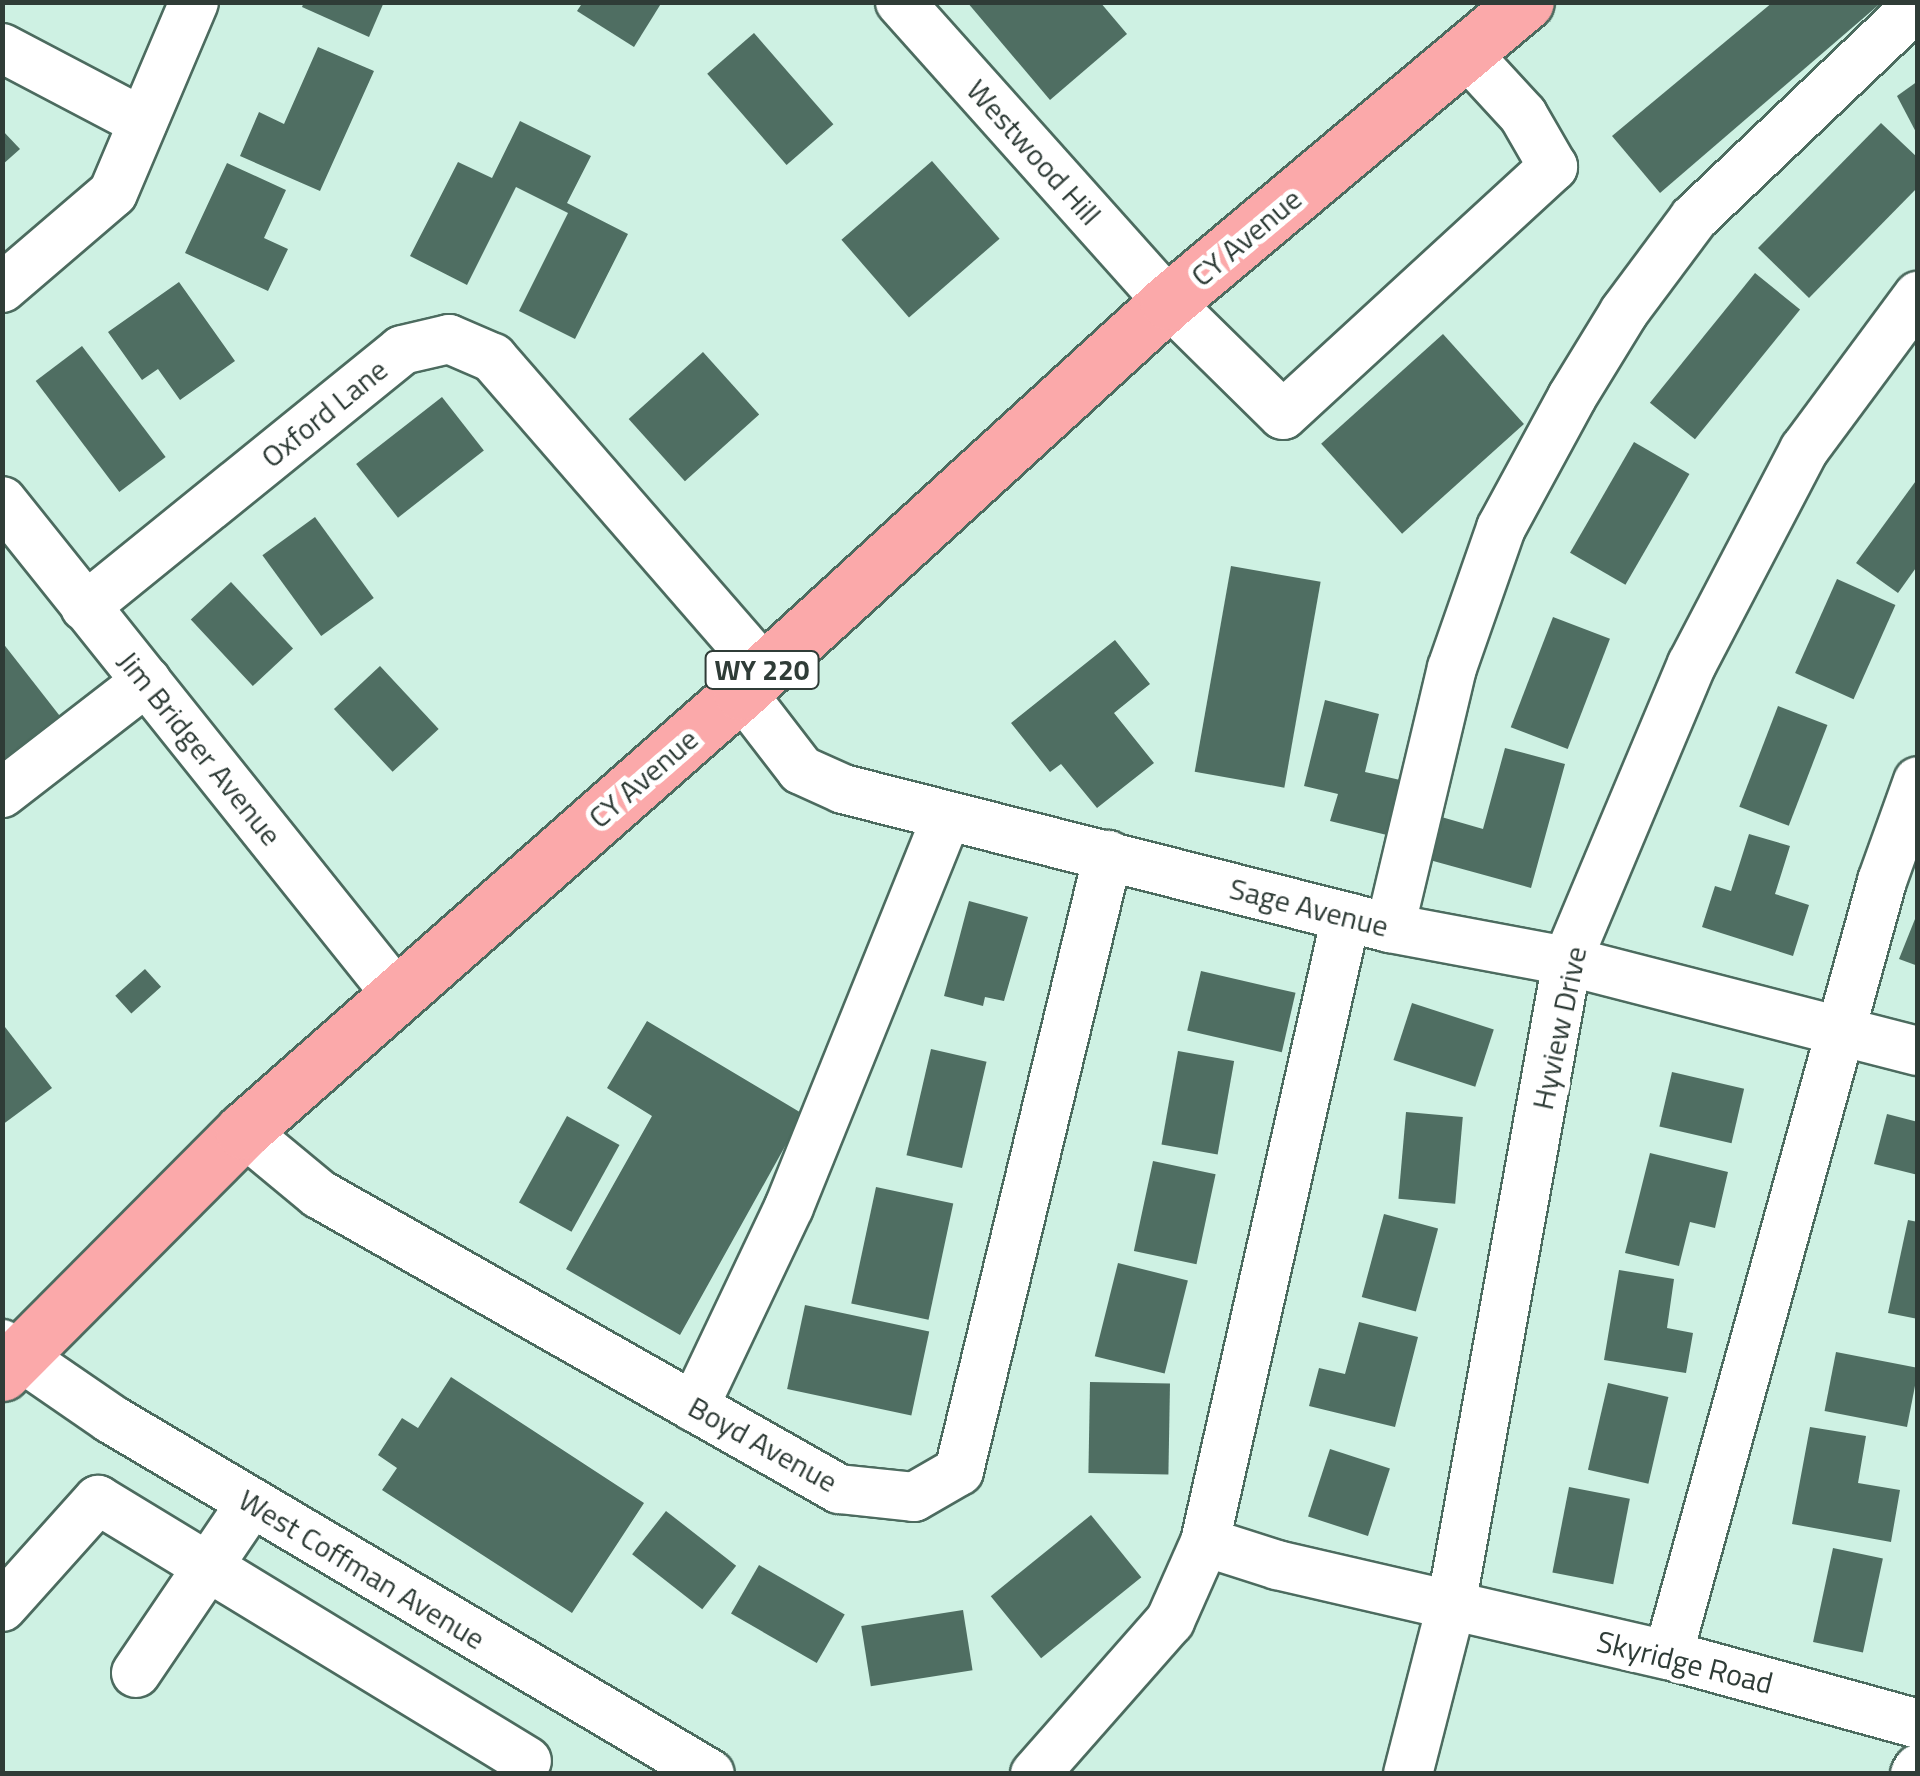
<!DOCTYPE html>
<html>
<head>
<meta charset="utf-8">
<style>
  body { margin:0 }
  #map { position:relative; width:1920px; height:1776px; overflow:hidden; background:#cef1e3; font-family:"Titillium Web",sans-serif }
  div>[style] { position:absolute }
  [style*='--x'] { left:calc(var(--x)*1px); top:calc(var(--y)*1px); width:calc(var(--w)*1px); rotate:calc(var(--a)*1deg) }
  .building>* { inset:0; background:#4f6e62; transform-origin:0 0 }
  .roads { filter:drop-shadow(2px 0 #4c6b5f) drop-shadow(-2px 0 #4c6b5f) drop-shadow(0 2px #4c6b5f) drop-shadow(0 -2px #4c6b5f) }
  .minor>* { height:48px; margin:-24px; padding:0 24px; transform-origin:24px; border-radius:24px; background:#fff }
  .major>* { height:55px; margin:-27.5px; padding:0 27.5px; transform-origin:27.5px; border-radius:27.5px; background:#fba9aa }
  span { translate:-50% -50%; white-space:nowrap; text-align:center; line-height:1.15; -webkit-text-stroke:10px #fff; paint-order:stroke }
  .shield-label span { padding:2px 8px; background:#fff; border:2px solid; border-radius:8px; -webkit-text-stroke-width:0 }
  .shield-label { font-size:28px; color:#2f3c37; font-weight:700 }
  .street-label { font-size:30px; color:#2f3c37 }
  .frame { position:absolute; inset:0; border:5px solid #2f3c37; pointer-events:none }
</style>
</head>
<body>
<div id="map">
  <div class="building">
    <i style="clip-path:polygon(304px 2px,384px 2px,369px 37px,302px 7px)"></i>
    <i style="clip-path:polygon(583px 2px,662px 2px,634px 47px,577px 11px)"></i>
    <i style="clip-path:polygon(967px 2px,1100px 2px,1127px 34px,1050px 100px)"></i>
    <i style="clip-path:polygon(1773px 2px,1882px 2px,1660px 193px,1612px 136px)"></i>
    <i style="left:754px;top:33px;width:121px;height:62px;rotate:49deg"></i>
    <i style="clip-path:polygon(318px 47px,374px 71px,320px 191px,240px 156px,259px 112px,284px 124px)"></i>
    <i style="clip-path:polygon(1918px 81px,1918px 136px,1897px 96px)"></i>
    <i style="clip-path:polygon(520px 121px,591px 156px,567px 203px,628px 234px,575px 339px,519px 311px,568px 213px,516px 187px,467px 285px,410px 256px,458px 162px,492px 178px)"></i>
    <i style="clip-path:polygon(1881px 123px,1918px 158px,1918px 187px,1809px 298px,1758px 248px)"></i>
    <i style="clip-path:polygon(2px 130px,20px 149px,2px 165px)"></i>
    <i style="left:932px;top:161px;width:103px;height:120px;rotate:49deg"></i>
    <i style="clip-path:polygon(227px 163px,286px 190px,264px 238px,288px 249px,268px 291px,185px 253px)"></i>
    <i style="left:1755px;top:273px;width:58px;height:167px;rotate:39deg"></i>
    <i style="clip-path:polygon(179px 282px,235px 361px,180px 400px,158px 369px,142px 380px,108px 332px)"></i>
    <i style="left:1443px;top:334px;width:121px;height:164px;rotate:48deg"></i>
    <i style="left:82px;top:346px;width:139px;height:58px;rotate:53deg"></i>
    <i style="left:703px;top:352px;width:84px;height:100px;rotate:48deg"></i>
    <i style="left:442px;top:397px;width:68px;height:109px;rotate:52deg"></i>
    <i style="left:1634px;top:442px;width:64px;height:128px;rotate:30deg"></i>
    <i style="clip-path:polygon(1918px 478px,1918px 565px,1898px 593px,1856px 563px)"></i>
    <i style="left:315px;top:517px;width:100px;height:65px;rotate:54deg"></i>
    <i style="left:1231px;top:566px;width:91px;height:209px;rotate:10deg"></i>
    <i style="left:1837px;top:579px;width:64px;height:103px;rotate:24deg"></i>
    <i style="left:231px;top:582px;width:91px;height:55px;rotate:47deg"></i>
    <i style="left:1553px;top:617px;width:61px;height:118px;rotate:21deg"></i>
    <i style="clip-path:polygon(1115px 640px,1150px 684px,1114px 713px,1154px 763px,1097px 808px,1061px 764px,1050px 772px,1011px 723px)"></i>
    <i style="clip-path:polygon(2px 642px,63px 720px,2px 766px)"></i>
    <i style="left:380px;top:666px;width:86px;height:63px;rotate:47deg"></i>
    <i style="clip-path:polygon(1325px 700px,1379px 714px,1365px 772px,1409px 782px,1395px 837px,1330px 821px,1338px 794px,1304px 786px)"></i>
    <i style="left:1778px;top:706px;width:53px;height:108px;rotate:21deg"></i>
    <i style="clip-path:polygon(1505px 748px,1565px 764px,1531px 888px,1426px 859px,1438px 816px,1483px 829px)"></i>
    <i style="clip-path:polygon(1749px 834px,1790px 846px,1775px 894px,1809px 905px,1793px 956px,1702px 927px,1715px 886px,1731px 891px)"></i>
    <i style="clip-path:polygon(969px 901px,1028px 917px,1004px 1001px,985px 997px,983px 1006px,944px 996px)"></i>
    <i style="clip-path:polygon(1917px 914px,1918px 914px,1918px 966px,1899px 959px)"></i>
    <i style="left:145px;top:969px;width:24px;height:40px;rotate:48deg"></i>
    <i style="left:1201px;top:971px;width:97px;height:61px;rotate:13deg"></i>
    <i style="left:1412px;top:1003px;width:86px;height:60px;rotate:18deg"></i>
    <i style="clip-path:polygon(647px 1021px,803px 1114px,680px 1335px,566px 1269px,652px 1116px,607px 1088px)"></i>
    <i style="clip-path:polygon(5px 1027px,52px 1088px,2px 1125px,2px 1029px)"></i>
    <i style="left:931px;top:1049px;width:57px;height:109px;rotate:13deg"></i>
    <i style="left:1178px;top:1051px;width:57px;height:95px;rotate:10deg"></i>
    <i style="left:1672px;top:1072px;width:74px;height:56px;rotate:13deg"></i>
    <i style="left:1406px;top:1112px;width:57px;height:87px;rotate:5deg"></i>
    <i style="clip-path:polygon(1887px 1114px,1918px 1122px,1918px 1175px,1874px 1164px)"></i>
    <i style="left:567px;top:1116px;width:60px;height:99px;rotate:29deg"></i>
    <i style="clip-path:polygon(1650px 1153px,1728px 1172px,1715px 1228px,1690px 1222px,1679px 1266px,1625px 1253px)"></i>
    <i style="left:1153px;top:1161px;width:64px;height:92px;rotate:12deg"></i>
    <i style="left:876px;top:1187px;width:79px;height:119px;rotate:12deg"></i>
    <i style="left:1384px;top:1214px;width:56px;height:86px;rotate:15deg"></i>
    <i style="clip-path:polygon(1908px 1220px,1918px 1222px,1918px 1319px,1888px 1313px)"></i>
    <i style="left:1118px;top:1263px;width:72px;height:96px;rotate:14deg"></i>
    <i style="clip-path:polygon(1619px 1270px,1674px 1279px,1667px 1328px,1693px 1333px,1686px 1373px,1604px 1360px)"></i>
    <i style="left:805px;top:1305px;width:127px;height:86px;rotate:12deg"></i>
    <i style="clip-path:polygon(1359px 1322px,1418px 1337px,1395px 1427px,1309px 1406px,1319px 1368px,1345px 1374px)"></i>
    <i style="left:1836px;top:1352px;width:84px;height:60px;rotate:11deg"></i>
    <i style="clip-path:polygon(451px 1377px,644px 1503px,572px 1613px,382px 1490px,397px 1468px,378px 1455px,402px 1418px,418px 1428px)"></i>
    <i style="left:1090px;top:1382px;width:80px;height:91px;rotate:1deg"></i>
    <i style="left:1608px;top:1383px;width:62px;height:89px;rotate:13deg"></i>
    <i style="clip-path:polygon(1810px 1427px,1866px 1436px,1858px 1483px,1900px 1490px,1891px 1542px,1792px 1524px)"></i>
    <i style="left:1330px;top:1449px;width:63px;height:71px;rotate:18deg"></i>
    <i style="left:1569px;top:1487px;width:62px;height:87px;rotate:11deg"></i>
    <i style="left:666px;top:1511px;width:89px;height:55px;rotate:38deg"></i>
    <i style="left:1091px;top:1515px;width:80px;height:129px;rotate:51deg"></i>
    <i style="left:1833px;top:1548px;width:51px;height:96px;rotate:12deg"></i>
    <i style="left:759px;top:1565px;width:99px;height:56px;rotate:30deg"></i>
    <i style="left:963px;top:1610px;width:61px;height:103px;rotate:81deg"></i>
  </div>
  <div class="roads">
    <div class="minor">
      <i style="--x:900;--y:2;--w:402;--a:48.2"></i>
      <i style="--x:1168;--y:302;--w:161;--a:44.5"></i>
      <i style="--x:1283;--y:415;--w:367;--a:-42.6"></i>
      <i style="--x:1553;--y:167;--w:60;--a:-120"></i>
      <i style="--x:1523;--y:115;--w:83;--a:-132.6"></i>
      <i style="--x:2;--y:48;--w:159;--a:27.7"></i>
      <i style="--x:2;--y:288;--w:146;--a:-40.6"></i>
      <i style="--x:113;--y:193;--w:207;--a:-67"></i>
      <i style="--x:2;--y:501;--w:633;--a:51.35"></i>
      <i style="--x:85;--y:607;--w:408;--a:-39"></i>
      <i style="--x:402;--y:350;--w:48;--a:-13.2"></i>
      <i style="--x:449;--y:339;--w:48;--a:23.4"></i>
      <i style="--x:493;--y:358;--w:412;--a:49"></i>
      <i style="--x:741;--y:692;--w:98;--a:52.4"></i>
      <i style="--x:801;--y:770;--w:46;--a:24.3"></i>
      <i style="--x:843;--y:789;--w:564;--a:14.26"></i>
      <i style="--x:1390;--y:928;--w:180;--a:10.6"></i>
      <i style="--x:1567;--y:961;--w:362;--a:14.4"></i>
      <i style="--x:2;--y:793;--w:183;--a:-37.7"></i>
      <i style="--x:1390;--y:928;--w:267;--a:-76.6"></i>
      <i style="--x:1452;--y:668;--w:148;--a:-70.7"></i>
      <i style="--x:1501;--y:528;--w:149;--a:-61.5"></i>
      <i style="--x:1572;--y:397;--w:100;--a:-58.5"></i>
      <i style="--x:1624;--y:312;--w:117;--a:-53.3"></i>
      <i style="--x:1694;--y:218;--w:309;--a:-43.6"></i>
      <i style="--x:243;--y:1131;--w:99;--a:39.7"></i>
      <i style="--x:319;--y:1194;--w:598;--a:29.57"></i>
      <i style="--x:839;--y:1489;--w:75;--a:6.1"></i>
      <i style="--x:914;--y:1497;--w:52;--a:-30"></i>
      <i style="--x:959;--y:1471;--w:634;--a:-76.4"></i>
      <i style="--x:2;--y:1344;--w:132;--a:34.5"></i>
      <i style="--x:111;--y:1419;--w:696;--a:30.65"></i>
      <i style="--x:694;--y:1407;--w:221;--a:-64.6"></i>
      <i style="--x:789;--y:1207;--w:419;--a:-68"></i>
      <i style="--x:1205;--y:1542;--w:76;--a:17.7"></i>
      <i style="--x:1277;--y:1565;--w:401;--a:13"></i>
      <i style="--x:1668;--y:1655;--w:259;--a:15.4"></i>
      <i style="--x:2;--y:1607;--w:144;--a:-48.1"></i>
      <i style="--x:98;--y:1500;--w:502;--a:31.32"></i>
      <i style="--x:1668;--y:1655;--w:803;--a:-74.54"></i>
      <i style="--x:1882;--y:881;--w:106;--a:-70.2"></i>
      <i style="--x:136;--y:1673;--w:205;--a:-55.9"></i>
      <i style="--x:1035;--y:1774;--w:204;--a:-48.6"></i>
      <i style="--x:1170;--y:1621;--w:86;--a:-66.1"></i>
      <i style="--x:1205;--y:1542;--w:641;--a:-77.29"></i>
      <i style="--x:1408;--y:1774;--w:173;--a:-75.6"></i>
      <i style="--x:1451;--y:1606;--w:655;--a:-79.8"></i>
      <i style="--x:1567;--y:961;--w:322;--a:-67.2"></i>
      <i style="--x:1692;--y:664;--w:242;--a:-62.4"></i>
      <i style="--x:1804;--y:450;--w:192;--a:-53.5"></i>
      <i style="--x:1915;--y:1774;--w:6;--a:-59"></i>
    </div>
    <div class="major">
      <i style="--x:2;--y:1373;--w:342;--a:-45.1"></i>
      <i style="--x:243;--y:1131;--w:664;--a:-41.4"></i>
      <i style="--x:741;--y:692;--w:578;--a:-42.41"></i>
      <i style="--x:1168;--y:302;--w:467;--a:-40"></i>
    </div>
  </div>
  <div class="shield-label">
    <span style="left:762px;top:670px">WY 220</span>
  </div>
  <div class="street-label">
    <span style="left:1034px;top:152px;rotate:48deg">Westwood Hill</span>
    <span style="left:1246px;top:237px;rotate:-40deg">CY Avenue</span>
    <span style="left:324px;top:413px;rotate:-39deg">Oxford Lane</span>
    <span style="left:200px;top:748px;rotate:51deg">Jim Bridger Avenue</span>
    <span style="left:643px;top:778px;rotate:-41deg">CY Avenue</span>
    <span style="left:1309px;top:907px;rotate:14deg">Sage Avenue</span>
    <span style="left:1559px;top:1028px;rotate:-78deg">Hyview Drive</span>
    <span style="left:763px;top:1444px;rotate:29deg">Boyd Avenue</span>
    <span style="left:362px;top:1569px;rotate:31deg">West Coffman Avenue</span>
    <span style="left:1685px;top:1662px;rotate:14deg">Skyridge Road</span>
  </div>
  <div class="frame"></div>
</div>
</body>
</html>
